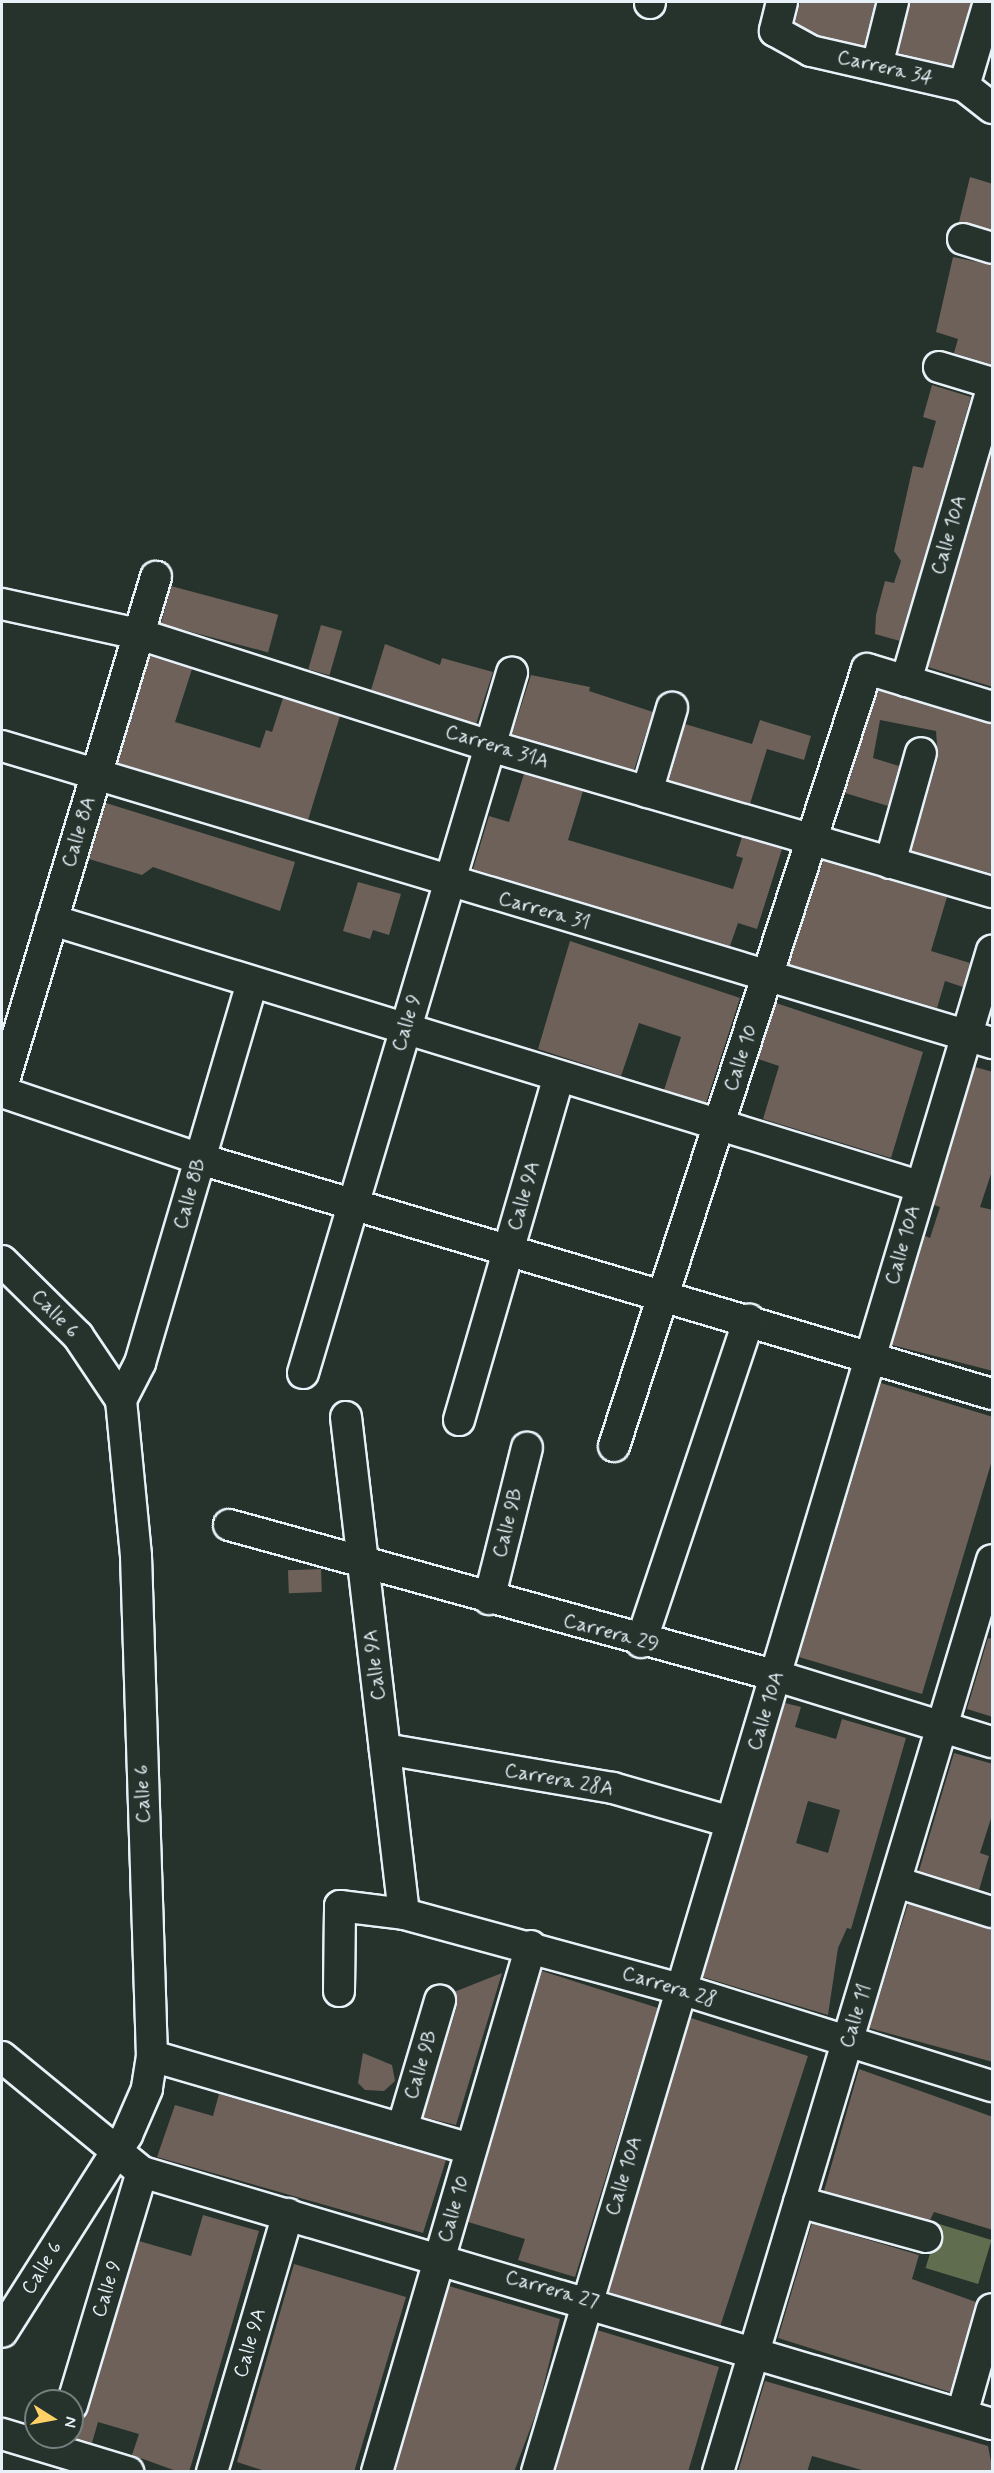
<!DOCTYPE html>
<html>
<head>
<meta charset="utf-8">
<style>
  body { margin:0 }
  #map { position:relative; width:994px; height:2473px; overflow:hidden; background:#26332d; font-family:Mynerve,sans-serif }
  div>[style] { position:absolute }
  [style*='--x'] { left:calc(var(--x)*1px); top:calc(var(--y)*1px); width:calc(var(--w)*1px); rotate:calc(var(--a)*1deg) }
  .green>* { inset:0; background:#606d4f; transform-origin:0 0 }
  .building>* { inset:0; background:#6d6159; transform-origin:0 0 }
  .roads { filter:drop-shadow(2px 0 #e8f1f8) drop-shadow(-2px 0 #e8f1f8) drop-shadow(0 2px #e8f1f8) drop-shadow(0 -2px #e8f1f8) }
  .minor>* { height:30px; margin:-15px; padding:0 15px; transform-origin:15px; border-radius:15px; background:#26332d }
  span { translate:-50% -50%; white-space:nowrap; text-align:center; line-height:1.15; -webkit-text-stroke:4.5px #26332d; paint-order:stroke }
  .street-label { font-size:20px; color:#e8f1f8 }
  .frame { position:absolute; inset:0; border:3px solid #e8f1f8; pointer-events:none }
  .north { position:absolute; left:24px; top:2389px; width:60px; height:60px; box-sizing:border-box; background:#26332d; border:2px solid #747f7e; border-radius:50%; rotate:101deg; font-size:16px; font-weight:700; line-height:24px; text-align:center; color:#e8f1f8 }
  .north::after { content:''; display:block; margin:auto; width:21px; height:27px; background:#ffd166; clip-path:polygon(50% 0,100% 100%,50% 72%,0 100%) }
</style>
</head>
<body>
<div id="map">
  <div class="green">
    <i style="left:939px;top:2224px;width:55px;height:46px;rotate:17deg"></i>
  </div>
  <div class="building">
    <i style="clip-path:polygon(800px 2px,875px 2px,864px 46px,817px 35px,795px 22px)"></i>
    <i style="clip-path:polygon(910px 2px,971px 2px,952px 66px,898px 53px)"></i>
    <i style="clip-path:polygon(970px 177px,993px 184px,993px 230px,959px 222px)"></i>
    <i style="clip-path:polygon(953px 257px,993px 265px,993px 365px,954px 353px,958px 339px,936px 332px)"></i>
    <i style="clip-path:polygon(932px 385px,971px 397px,900px 641px,875px 634px,876px 615px,885px 581px,894px 583px,901px 561px,894px 551px,913px 466px,923px 468px,936px 421px,923px 417px)"></i>
    <i style="clip-path:polygon(993px 448px,993px 687px,928px 667px)"></i>
    <i style="left:171px;top:586px;width:111px;height:39px;rotate:15deg"></i>
    <i style="left:321px;top:625px;width:22px;height:46px;rotate:16deg"></i>
    <i style="clip-path:polygon(385px 644px,440px 665px,442px 658px,493px 672px,476px 724px,371px 690px)"></i>
    <i style="clip-path:polygon(150px 656px,192px 669px,175px 722px,218px 735px,260px 748px,266px 730px,272px 732px,283px 698px,340px 716px,308px 820px,118px 763px)"></i>
    <i style="clip-path:polygon(531px 675px,590px 687px,589px 691px,653px 712px,634px 770px,512px 734px)"></i>
    <i style="clip-path:polygon(878px 690px,993px 724px,993px 874px,911px 851px,938px 758px,936px 731px,880px 720px,873px 758px,899px 766px,888px 806px,845px 793px)"></i>
    <i style="clip-path:polygon(760px 720px,811px 736px,804px 760px,767px 749px,750px 804px,669px 780px,685px 724px,752px 744px)"></i>
    <i style="clip-path:polygon(524px 774px,583px 791px,568px 840px,733px 889px,743px 858px,736px 856px,742px 837px,782px 849px,757px 929px,738px 923px,730px 946px,473px 869px,489px 816px,509px 822px)"></i>
    <i style="clip-path:polygon(106px 803px,295px 862px,280px 911px,153px 867px,142px 875px,89px 859px)"></i>
    <i style="clip-path:polygon(823px 861px,947px 897px,931px 951px,970px 963px,963px 987px,945px 981px,937px 1008px,789px 964px)"></i>
    <i style="clip-path:polygon(358px 882px,401px 894px,389px 935px,373px 930px,370px 939px,343px 931px)"></i>
    <i style="clip-path:polygon(570px 941px,740px 998px,706px 1103px,664px 1090px,681px 1037px,639px 1023px,621px 1076px,538px 1049px)"></i>
    <i style="clip-path:polygon(776px 1003px,923px 1052px,891px 1158px,763px 1119px,779px 1066px,758px 1059px)"></i>
    <i style="clip-path:polygon(975px 1067px,993px 1072px,993px 1168px,980px 1207px,993px 1210px,993px 1371px,892px 1345px,925px 1236px,930px 1238px,940px 1207px,934px 1205px)"></i>
    <i style="clip-path:polygon(881px 1383px,993px 1417px,993px 1457px,922px 1694px,799px 1657px)"></i>
    <i style="left:321px;top:1569px;width:23px;height:33px;rotate:88deg"></i>
    <i style="clip-path:polygon(988px 1638px,993px 1639px,993px 1717px,967px 1709px)"></i>
    <i style="clip-path:polygon(evenodd,785px 1703px,801px 1707px,795px 1727px,836px 1739px,842px 1719px,906px 1738px,851px 1929px,847px 1928px,838px 1948px,828px 2015px,703px 1977px,785px 1703px,808px 1801px,840px 1810px,828px 1853px,796px 1843px,808px 1801px)"></i>
    <i style="clip-path:polygon(954px 1753px,993px 1764px,993px 1812px,980px 1853px,989px 1856px,979px 1890px,919px 1871px)"></i>
    <i style="clip-path:polygon(908px 1904px,993px 1929px,993px 2062px,869px 2028px)"></i>
    <i style="clip-path:polygon(542px 1971px,658px 2008px,575px 2277px,518px 2260px,525px 2239px,468px 2222px)"></i>
    <i style="clip-path:polygon(502px 1973px,456px 2125px,423px 2117px,457px 2006px,454px 1992px)"></i>
    <i style="left:691px;top:2018px;width:123px;height:286px;rotate:18deg"></i>
    <i style="clip-path:polygon(363px 2053px,392px 2065px,395px 2081px,384px 2091px,365px 2090px,358px 2083px)"></i>
    <i style="clip-path:polygon(859px 2069px,993px 2117px,993px 2230px,934px 2212px,930px 2220px,824px 2191px)"></i>
    <i style="clip-path:polygon(219px 2094px,446px 2160px,423px 2233px,157px 2157px,175px 2105px,213px 2116px)"></i>
    <i style="clip-path:polygon(203px 2215px,259px 2231px,192px 2462px,189px 2472px,179px 2472px,132px 2455px,139px 2434px,98px 2422px,92px 2443px,76px 2438px,139px 2241px,191px 2256px)"></i>
    <i style="clip-path:polygon(812px 2223px,919px 2255px,912px 2279px,976px 2302px,950px 2392px,778px 2338px)"></i>
    <i style="clip-path:polygon(294px 2264px,406px 2297px,354px 2472px,268px 2472px,237px 2462px)"></i>
    <i style="clip-path:polygon(449px 2286px,560px 2319px,538px 2408px,514px 2472px,395px 2472px)"></i>
    <i style="clip-path:polygon(597px 2330px,719px 2367px,688px 2472px,555px 2472px)"></i>
    <i style="clip-path:polygon(765px 2381px,988px 2446px,993px 2472px,869px 2472px,812px 2456px,807px 2472px,738px 2472px)"></i>
  </div>
  <div class="roads">
    <div class="minor">
      <i style="--x:782;--y:2;--w:30;--a:104"></i>
      <i style="--x:775;--y:31;--w:41;--a:29.1"></i>
      <i style="--x:811;--y:51;--w:157;--a:12.9"></i>
      <i style="--x:964;--y:86;--w:36;--a:38"></i>
      <i style="--x:650;--y:3;--w:1;--a:-90"></i>
      <i style="--x:877;--y:66;--w:66;--a:-76"></i>
      <i style="--x:964;--y:86;--w:88;--a:-73.4"></i>
      <i style="--x:963;--y:239;--w:30;--a:17"></i>
      <i style="--x:939;--y:367;--w:55;--a:16.8"></i>
      <i style="--x:2;--y:604;--w:140;--a:12.4"></i>
      <i style="--x:139;--y:634;--w:368;--a:17.7"></i>
      <i style="--x:490;--y:746;--w:523;--a:16.22"></i>
      <i style="--x:906;--y:681;--w:305;--a:-73.6"></i>
      <i style="--x:2;--y:746;--w:1034;--a:16.7"></i>
      <i style="--x:647;--y:792;--w:88;--a:-73.4"></i>
      <i style="--x:890;--y:863;--w:114;--a:-74.3"></i>
      <i style="--x:52;--y:920;--w:907;--a:17.06"></i>
      <i style="--x:2;--y:1087;--w:533;--a:-73.2"></i>
      <i style="--x:2;--y:1092;--w:209;--a:18.7"></i>
      <i style="--x:200;--y:1159;--w:826;--a:16.53"></i>
      <i style="--x:2;--y:1261;--w:107;--a:44.6"></i>
      <i style="--x:78;--y:1336;--w:77;--a:56.1"></i>
      <i style="--x:121;--y:1400;--w:157;--a:84.5"></i>
      <i style="--x:136;--y:1556;--w:500;--a:88.17"></i>
      <i style="--x:152;--y:2056;--w:33;--a:99"></i>
      <i style="--x:147;--y:2089;--w:50;--a:113.5"></i>
      <i style="--x:127;--y:2135;--w:233;--a:122.4"></i>
      <i style="--x:303;--y:1373;--w:731;--a:-73.38"></i>
      <i style="--x:121;--y:1400;--w:42;--a:-62.8"></i>
      <i style="--x:140;--y:1363;--w:394;--a:-73.6"></i>
      <i style="--x:346;--y:1417;--w:500;--a:83.34"></i>
      <i style="--x:459;--y:1420;--w:358;--a:-73.8"></i>
      <i style="--x:614;--y:1446;--w:817;--a:-71.96"></i>
      <i style="--x:867;--y:669;--w:131;--a:16.9"></i>
      <i style="--x:229;--y:1525;--w:568;--a:15.41"></i>
      <i style="--x:777;--y:1676;--w:225;--a:17.1"></i>
      <i style="--x:489;--y:1599;--w:156;--a:-75.9"></i>
      <i style="--x:641;--y:1642;--w:340;--a:-71.5"></i>
      <i style="--x:385;--y:1749;--w:231;--a:9.7"></i>
      <i style="--x:613;--y:1788;--w:123;--a:16.1"></i>
      <i style="--x:896;--y:1882;--w:101;--a:17.4"></i>
      <i style="--x:339;--y:1991;--w:85;--a:-89.3"></i>
      <i style="--x:340;--y:1906;--w:64;--a:7.1"></i>
      <i style="--x:404;--y:1914;--w:286;--a:15.2"></i>
      <i style="--x:680;--y:1989;--w:327;--a:17.3"></i>
      <i style="--x:152;--y:2056;--w:332;--a:16.3"></i>
      <i style="--x:2;--y:2057;--w:181;--a:39.4"></i>
      <i style="--x:142;--y:2172;--w:887;--a:16.51"></i>
      <i style="--x:402;--y:2129;--w:134;--a:-73.5"></i>
      <i style="--x:799;--y:2202;--w:132;--a:15.4"></i>
      <i style="--x:72;--y:2405;--w:243;--a:-73.3"></i>
      <i style="--x:962;--y:2414;--w:109;--a:-74.1"></i>
      <i style="--x:2;--y:2434;--w:132;--a:16.8"></i>
      <i style="--x:212;--y:2472;--w:269;--a:-73.6"></i>
      <i style="--x:377;--y:2472;--w:548;--a:-73.68"></i>
      <i style="--x:537;--y:2472;--w:1588;--a:-73.35"></i>
      <i style="--x:718;--y:2472;--w:952;--a:-73.28"></i>
    </div>
  </div>
  <div class="street-label">
    <span style="left:885px;top:68px;rotate:13deg">Carrera 34</span>
    <span style="left:949px;top:535px;rotate:-74deg">Calle 10A</span>
    <span style="left:497px;top:747px;rotate:17deg">Carrera 31A</span>
    <span style="left:79px;top:832px;rotate:-73deg">Calle 8A</span>
    <span style="left:544px;top:911px;rotate:16deg">Carrera 31</span>
    <span style="left:407px;top:1023px;rotate:-73deg">Calle 9</span>
    <span style="left:741px;top:1058px;rotate:-72deg">Calle 10</span>
    <span style="left:190px;top:1194px;rotate:-74deg">Calle 8B</span>
    <span style="left:524px;top:1196px;rotate:-74deg">Calle 9A</span>
    <span style="left:903px;top:1245px;rotate:-74deg">Calle 10A</span>
    <span style="left:55px;top:1314px;rotate:46deg">Calle 6</span>
    <span style="left:508px;top:1523px;rotate:-76deg">Calle 9B</span>
    <span style="left:611px;top:1633px;rotate:15deg">Carrera 29</span>
    <span style="left:375px;top:1665px;rotate:-97deg">Calle 9A</span>
    <span style="left:766px;top:1711px;rotate:-73deg">Calle 10A</span>
    <span style="left:559px;top:1780px;rotate:10deg">Carrera 28A</span>
    <span style="left:143px;top:1794px;rotate:-92deg">Calle 6</span>
    <span style="left:669px;top:1987px;rotate:17deg">Carrera 28</span>
    <span style="left:856px;top:2016px;rotate:-73deg">Calle 11</span>
    <span style="left:421px;top:2065px;rotate:-73deg">Calle 9B</span>
    <span style="left:624px;top:2176px;rotate:-73deg">Calle 10A</span>
    <span style="left:454px;top:2209px;rotate:-74deg">Calle 10</span>
    <span style="left:42px;top:2268px;rotate:-58deg">Calle 6</span>
    <span style="left:107px;top:2289px;rotate:-73deg">Calle 9</span>
    <span style="left:552px;top:2290px;rotate:16deg">Carrera 27</span>
    <span style="left:250px;top:2343px;rotate:-74deg">Calle 9A</span>
  </div>
  <div class="frame"></div>
  <div class="north">N</div>
</div>
</body>
</html>
